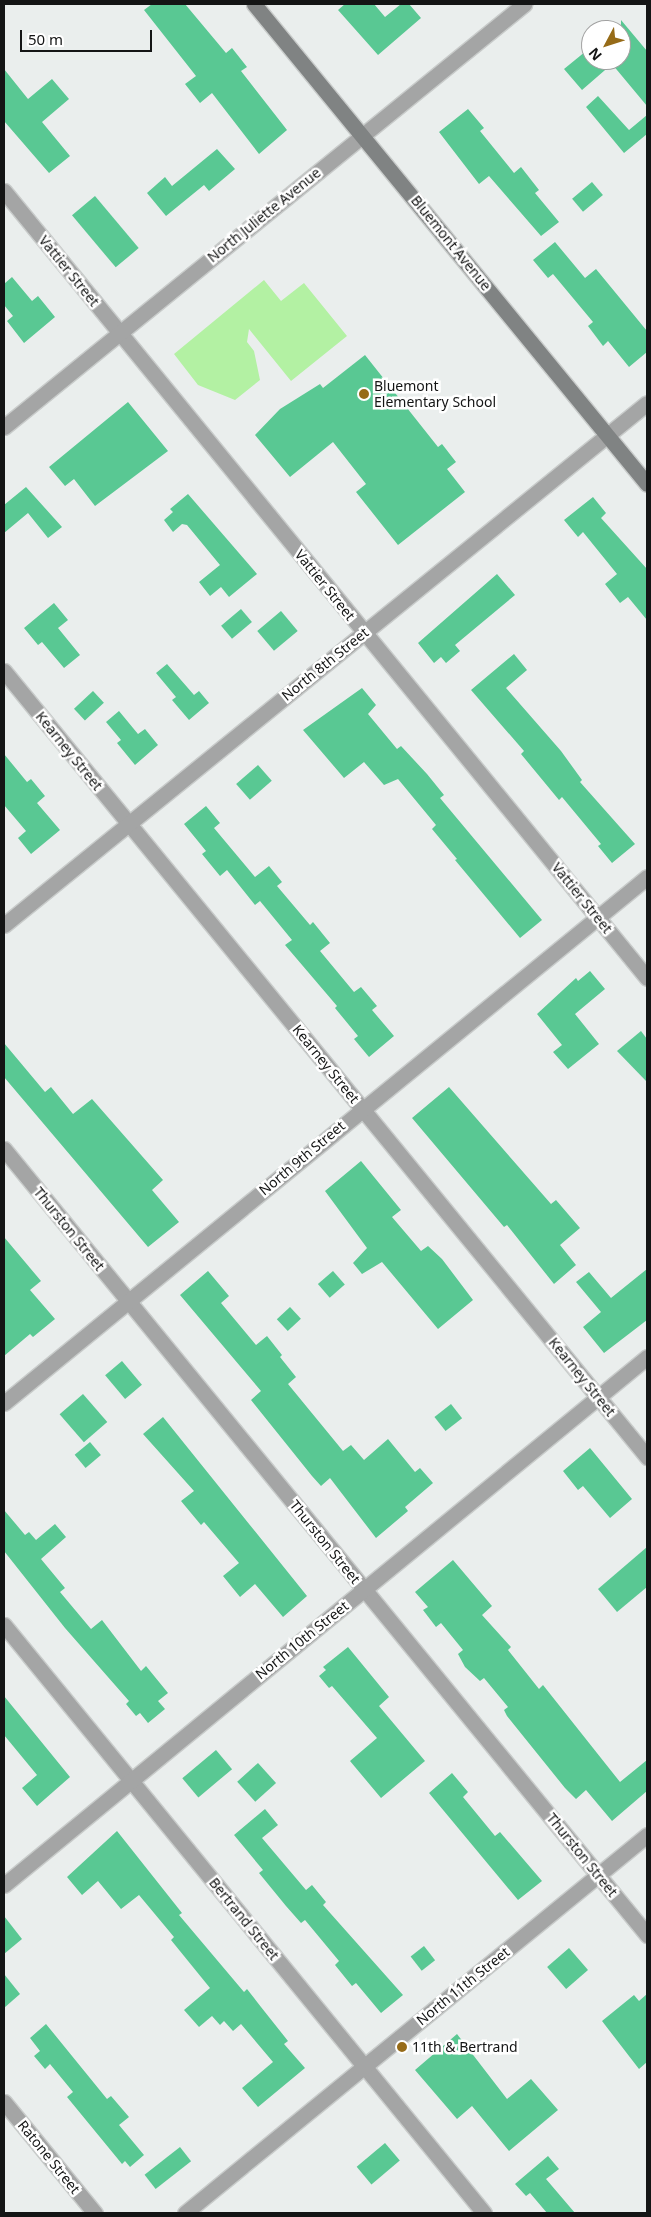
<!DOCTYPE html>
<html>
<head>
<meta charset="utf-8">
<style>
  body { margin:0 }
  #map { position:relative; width:651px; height:2217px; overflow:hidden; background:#eaeeed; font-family:"Noto Sans",sans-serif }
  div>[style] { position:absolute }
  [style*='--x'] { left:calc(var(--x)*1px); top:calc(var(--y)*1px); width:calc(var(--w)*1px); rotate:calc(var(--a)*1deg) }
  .green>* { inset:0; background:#b3f1a3 }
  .building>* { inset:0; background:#59c893; transform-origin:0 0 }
  .roads { filter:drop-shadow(1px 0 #c8cbca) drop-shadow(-1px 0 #c8cbca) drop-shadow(0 1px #c8cbca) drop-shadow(0 -1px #c8cbca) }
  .minor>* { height:15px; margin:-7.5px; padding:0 7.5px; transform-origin:7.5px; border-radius:7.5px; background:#a4a5a5 }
  .tertiary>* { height:15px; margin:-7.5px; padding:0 7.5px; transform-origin:7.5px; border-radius:7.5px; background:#a4a5a5 }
  .secondary>* { height:15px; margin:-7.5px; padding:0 7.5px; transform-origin:7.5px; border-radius:7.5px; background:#808383 }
  .dots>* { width:14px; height:14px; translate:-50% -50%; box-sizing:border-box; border:2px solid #fff; border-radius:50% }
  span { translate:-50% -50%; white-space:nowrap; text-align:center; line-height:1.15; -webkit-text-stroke:5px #fff; paint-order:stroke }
  .street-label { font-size:14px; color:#141515 }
  .poi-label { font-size:14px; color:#141515 }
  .left { translate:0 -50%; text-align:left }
  .frame { position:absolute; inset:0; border:5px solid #141515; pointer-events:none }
  .north { position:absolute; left:581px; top:20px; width:50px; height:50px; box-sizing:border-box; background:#fff; border:1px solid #a1a1a1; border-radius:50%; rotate:230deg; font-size:14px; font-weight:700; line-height:20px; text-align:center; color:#141515 }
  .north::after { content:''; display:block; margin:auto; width:18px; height:22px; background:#966b18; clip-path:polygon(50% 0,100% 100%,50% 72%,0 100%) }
  .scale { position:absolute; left:20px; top:30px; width:132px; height:22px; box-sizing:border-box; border:2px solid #141515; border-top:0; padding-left:6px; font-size:15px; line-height:18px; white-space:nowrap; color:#141515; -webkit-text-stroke:4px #fff; paint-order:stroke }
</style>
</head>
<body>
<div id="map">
  <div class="green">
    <i style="clip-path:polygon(264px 280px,281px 301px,304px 283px,347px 336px,291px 381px,249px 329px,247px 342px,254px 351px,260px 380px,235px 400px,198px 385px,174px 354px)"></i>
  </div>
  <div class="building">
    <i style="clip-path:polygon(152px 4px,185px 4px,226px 53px,232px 48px,247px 67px,241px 71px,287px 130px,259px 154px,212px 93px,200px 103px,185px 84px,196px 76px,144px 10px)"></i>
    <i style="clip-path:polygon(345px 4px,374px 4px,385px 17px,401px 4px,409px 4px,421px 18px,378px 55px,338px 10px)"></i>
    <i style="clip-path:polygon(621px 20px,647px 51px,647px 106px,612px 64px,582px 90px,564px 69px,591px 47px,591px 60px,621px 60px)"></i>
    <i style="clip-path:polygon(4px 69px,28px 99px,52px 79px,69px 99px,42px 122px,70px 156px,49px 173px,4px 121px)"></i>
    <i style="clip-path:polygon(598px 96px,629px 130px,647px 115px,647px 134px,624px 153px,586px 107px)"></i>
    <i style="clip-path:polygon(468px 109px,484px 128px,480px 131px,514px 173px,521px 167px,539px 190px,535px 193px,559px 222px,541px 236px,489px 176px,479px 184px,439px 132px)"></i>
    <i style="clip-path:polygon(217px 149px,235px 169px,209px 191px,204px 185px,166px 216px,147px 193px,165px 177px,172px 186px)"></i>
    <i style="left:592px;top:182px;width:17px;height:26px;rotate:50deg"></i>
    <i style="left:95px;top:196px;width:68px;height:30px;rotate:50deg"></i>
    <i style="clip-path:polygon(555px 242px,585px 278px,596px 269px,647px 331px,647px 352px,629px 367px,608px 341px,603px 346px,588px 326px,593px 322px,553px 274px,548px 278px,533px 260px)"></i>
    <i style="clip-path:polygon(12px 277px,32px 301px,38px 296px,55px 317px,24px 343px,7px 321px,13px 316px,4px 305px,4px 284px)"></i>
    <i style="clip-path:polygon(365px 355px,438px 447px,442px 444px,456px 462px,447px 469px,465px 492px,398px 545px,356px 492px,366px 484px,333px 442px,290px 477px,255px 435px,280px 409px,320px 384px,323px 388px)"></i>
    <i style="clip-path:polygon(128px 402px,168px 451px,95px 506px,74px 479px,65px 486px,49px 467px)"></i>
    <i style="clip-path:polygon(26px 487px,62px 527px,48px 538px,28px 513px,4px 533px,4px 505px)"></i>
    <i style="clip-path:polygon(188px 494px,257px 574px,229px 597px,221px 587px,210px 596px,199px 582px,220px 565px,187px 525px,182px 524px,173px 532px,164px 520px,173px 512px,170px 509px)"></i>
    <i style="clip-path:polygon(593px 497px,606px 513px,601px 518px,647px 569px,647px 620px,628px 597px,620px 603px,605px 584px,617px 574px,583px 532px,578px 537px,564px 520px)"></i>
    <i style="clip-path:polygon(497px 574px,515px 595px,455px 645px,460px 651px,446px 663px,441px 657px,434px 663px,418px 643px)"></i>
    <i style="clip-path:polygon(54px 603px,68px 620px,58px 628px,80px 655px,64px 668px,42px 642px,38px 645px,24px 628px)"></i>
    <i style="left:241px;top:609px;width:17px;height:26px;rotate:50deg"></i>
    <i style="left:281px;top:611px;width:26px;height:31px;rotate:50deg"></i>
    <i style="clip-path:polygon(514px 654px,527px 670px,506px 688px,561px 751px,582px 780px,580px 782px,635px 844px,612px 863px,598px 846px,601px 844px,562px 797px,559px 800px,521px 754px,524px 751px,471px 690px)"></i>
    <i style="clip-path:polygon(167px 664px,194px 695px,199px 691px,209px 703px,189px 720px,172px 700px,176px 697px,156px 673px)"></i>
    <i style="clip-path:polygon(362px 688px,376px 705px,368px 714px,397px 749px,401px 746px,427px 774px,444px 795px,440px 798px,542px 920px,520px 938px,455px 860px,457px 859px,432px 829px,436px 825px,398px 779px,384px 785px,364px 762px,344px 778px,303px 730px)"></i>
    <i style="left:93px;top:691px;width:16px;height:26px;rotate:47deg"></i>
    <i style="clip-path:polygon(119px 711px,138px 734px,145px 729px,158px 745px,135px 765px,117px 743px,121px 740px,106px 722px)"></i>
    <i style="clip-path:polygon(4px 754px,27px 782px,31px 779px,45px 796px,37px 803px,60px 830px,31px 854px,18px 838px,26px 831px,4px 805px)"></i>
    <i style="left:258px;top:765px;width:21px;height:29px;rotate:49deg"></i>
    <i style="clip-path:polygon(206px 806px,220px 823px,214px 828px,255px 877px,269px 866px,282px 882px,277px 886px,310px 925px,313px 922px,330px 943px,320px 951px,354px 992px,361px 987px,377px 1006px,372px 1010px,394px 1036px,369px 1057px,354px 1039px,358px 1036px,335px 1008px,337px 1006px,285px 945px,292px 940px,260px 901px,255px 905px,227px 870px,220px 876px,202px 854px,206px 851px,184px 824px)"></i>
    <i style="clip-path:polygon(590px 971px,605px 989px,575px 1014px,599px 1044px,568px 1069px,553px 1052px,562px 1045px,537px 1014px,576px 978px,578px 981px)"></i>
    <i style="clip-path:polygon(641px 1031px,647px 1039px,647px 1082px,617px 1051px)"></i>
    <i style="clip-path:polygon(4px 1043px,45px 1092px,51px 1087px,73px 1114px,92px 1099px,163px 1180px,152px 1190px,179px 1222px,148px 1247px,4px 1077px)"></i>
    <i style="clip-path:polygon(449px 1087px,551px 1204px,556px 1200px,580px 1228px,560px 1245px,576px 1265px,554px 1284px,507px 1225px,504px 1227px,412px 1118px)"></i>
    <i style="clip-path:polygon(361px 1161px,401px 1210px,392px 1217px,421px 1251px,428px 1246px,442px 1259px,473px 1300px,438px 1329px,382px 1262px,362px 1274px,353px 1263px,367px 1248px,325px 1191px)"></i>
    <i style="clip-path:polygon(4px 1237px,41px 1281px,30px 1290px,55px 1319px,33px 1337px,30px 1334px,4px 1356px)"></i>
    <i style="clip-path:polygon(647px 1269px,647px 1320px,604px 1353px,583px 1327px,601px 1312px,576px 1282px,589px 1272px,611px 1298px)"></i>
    <i style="clip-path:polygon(208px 1271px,229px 1296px,221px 1303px,256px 1345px,267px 1336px,282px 1355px,280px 1357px,296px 1377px,288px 1384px,343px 1451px,351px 1445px,364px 1460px,388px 1439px,415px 1472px,420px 1468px,433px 1483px,405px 1507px,408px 1511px,376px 1538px,330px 1478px,321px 1486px,312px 1476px,251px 1400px,261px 1391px,180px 1295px)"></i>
    <i style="left:333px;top:1271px;width:18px;height:20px;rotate:49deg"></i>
    <i style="left:290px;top:1307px;width:16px;height:18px;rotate:47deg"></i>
    <i style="left:122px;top:1361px;width:31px;height:22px;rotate:50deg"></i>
    <i style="left:83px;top:1394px;width:37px;height:31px;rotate:49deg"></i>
    <i style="left:451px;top:1404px;width:18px;height:21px;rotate:52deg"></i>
    <i style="clip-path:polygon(163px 1417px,307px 1596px,283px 1617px,255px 1584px,240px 1597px,223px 1576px,239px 1563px,204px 1522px,201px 1525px,181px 1501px,194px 1491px,143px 1434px)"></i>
    <i style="left:90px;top:1442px;width:17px;height:20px;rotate:50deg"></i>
    <i style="clip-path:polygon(590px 1448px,632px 1499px,610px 1518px,583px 1486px,578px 1490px,563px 1471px)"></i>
    <i style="clip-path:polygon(4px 1510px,25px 1535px,29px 1532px,36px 1540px,55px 1524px,66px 1537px,41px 1559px,65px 1588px,60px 1592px,91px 1629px,102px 1620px,141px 1671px,146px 1666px,168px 1693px,158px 1701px,165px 1709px,148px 1723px,140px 1713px,136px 1716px,126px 1704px,129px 1701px,65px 1628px,4px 1551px)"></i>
    <i style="clip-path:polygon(647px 1547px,647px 1587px,617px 1612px,598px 1589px)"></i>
    <i style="clip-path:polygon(453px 1560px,492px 1606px,482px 1615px,511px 1647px,508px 1650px,539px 1689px,543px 1685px,620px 1782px,647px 1760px,647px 1791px,612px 1821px,586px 1790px,576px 1799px,565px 1788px,507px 1716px,504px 1710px,508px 1707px,484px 1678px,480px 1681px,465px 1667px,458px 1654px,463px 1650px,441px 1623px,436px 1627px,423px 1610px,428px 1607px,415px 1592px)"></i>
    <i style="clip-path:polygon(348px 1647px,389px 1697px,379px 1706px,425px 1761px,381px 1798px,350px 1761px,377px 1738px,332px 1686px,329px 1688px,319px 1676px,326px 1670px,323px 1667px)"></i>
    <i style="clip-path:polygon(4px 1696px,70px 1777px,37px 1806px,22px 1788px,37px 1775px,4px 1735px)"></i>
    <i style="left:216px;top:1750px;width:25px;height:44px;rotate:50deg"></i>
    <i style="left:258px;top:1763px;width:27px;height:28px;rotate:48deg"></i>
    <i style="clip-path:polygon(452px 1773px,468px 1792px,463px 1797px,495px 1836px,500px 1832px,542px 1881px,518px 1900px,429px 1793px)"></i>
    <i style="clip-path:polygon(265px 1809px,278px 1825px,262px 1838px,306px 1890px,312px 1885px,326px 1902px,323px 1905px,403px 1995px,381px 2013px,356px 1983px,352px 1986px,335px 1965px,339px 1961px,305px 1920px,301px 1923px,286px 1906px,259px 1873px,263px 1870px,234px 1835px)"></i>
    <i style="clip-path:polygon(117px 1831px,182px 1913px,179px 1915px,244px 1992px,247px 1989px,261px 2007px,288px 2041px,284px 2044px,305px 2068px,258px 2107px,242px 2088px,273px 2062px,241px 2024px,233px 2031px,224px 2021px,220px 2025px,212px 2016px,199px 2027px,184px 2010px,210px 1988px,171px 1940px,174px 1937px,139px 1895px,121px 1909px,98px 1881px,82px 1895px,67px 1877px)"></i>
    <i style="clip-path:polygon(4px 1916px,22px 1939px,4px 1954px)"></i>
    <i style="left:424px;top:1946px;width:18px;height:17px;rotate:52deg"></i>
    <i style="left:569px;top:1948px;width:29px;height:29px;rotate:49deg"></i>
    <i style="clip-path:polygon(4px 1974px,20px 1994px,4px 2008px)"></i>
    <i style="clip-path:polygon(647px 1994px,647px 2062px,639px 2069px,602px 2021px,634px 1995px,639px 2001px)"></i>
    <i style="clip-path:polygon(46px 2024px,107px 2099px,111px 2096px,129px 2117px,119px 2125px,144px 2155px,130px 2167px,125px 2161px,122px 2164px,67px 2097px,73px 2092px,50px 2064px,45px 2069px,34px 2056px,40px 2051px,30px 2038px)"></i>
    <i style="clip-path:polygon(457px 2034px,507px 2099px,531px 2079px,558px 2110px,509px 2151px,472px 2106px,457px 2119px,415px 2070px)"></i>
    <i style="left:385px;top:2143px;width:23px;height:37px;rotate:50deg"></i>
    <i style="left:180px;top:2147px;width:18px;height:45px;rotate:52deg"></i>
    <i style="clip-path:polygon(548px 2156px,559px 2169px,546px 2179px,575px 2213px,547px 2213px,530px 2193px,526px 2196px,515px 2184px)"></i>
  </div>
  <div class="roads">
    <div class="minor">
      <i style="--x:4;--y:191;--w:1016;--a:50.75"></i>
      <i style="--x:4;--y:427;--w:463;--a:-39.1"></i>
      <i style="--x:4;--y:671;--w:1016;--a:50.71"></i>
      <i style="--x:4;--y:925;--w:828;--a:-39.07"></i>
      <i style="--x:4;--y:1149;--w:1016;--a:50.71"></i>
      <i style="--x:4;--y:1403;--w:831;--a:-39.28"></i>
      <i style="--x:4;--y:1625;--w:759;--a:50.77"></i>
      <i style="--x:4;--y:1885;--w:832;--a:-39.39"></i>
      <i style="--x:4;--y:2102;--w:144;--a:50.7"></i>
      <i style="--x:185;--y:2213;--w:597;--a:-39.29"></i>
    </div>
    <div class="tertiary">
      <i style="--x:363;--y:135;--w:208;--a:-39.1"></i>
    </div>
    <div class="secondary">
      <i style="--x:254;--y:4;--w:620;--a:50.69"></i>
    </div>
  </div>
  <div class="dots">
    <i style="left:364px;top:394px;background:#966b18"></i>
    <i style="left:402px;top:2047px;background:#966b18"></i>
  </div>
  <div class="street-label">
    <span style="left:264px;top:215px;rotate:-39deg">North Juliette Avenue</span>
    <span style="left:451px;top:243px;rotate:51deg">Bluemont Avenue</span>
    <span style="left:69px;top:271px;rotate:51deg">Vattier Street</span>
    <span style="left:325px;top:585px;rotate:51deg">Vattier Street</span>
    <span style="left:325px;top:664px;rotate:-39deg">North 8th Street</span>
    <span style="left:69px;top:751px;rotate:51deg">Kearney Street</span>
    <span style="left:582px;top:898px;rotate:51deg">Vattier Street</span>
    <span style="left:326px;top:1064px;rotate:51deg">Kearney Street</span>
    <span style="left:302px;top:1158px;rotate:-40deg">North 9th Street</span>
    <span style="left:69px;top:1229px;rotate:51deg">Thurston Street</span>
    <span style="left:582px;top:1377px;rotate:51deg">Kearney Street</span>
    <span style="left:325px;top:1542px;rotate:51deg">Thurston Street</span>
    <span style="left:302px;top:1640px;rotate:-39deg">North 10th Street</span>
    <span style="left:582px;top:1855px;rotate:51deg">Thurston Street</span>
    <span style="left:244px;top:1919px;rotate:51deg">Bertrand Street</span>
    <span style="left:463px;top:1986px;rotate:-39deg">North 11th Street</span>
    <span style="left:49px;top:2157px;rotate:51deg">Ratone Street</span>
  </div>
  <div class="poi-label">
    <span class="left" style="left:374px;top:394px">Bluemont<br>Elementary School</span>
    <span class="left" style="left:412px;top:2047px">11th &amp; Bertrand</span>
  </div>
  <div class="frame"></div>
  <div class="north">N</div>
  <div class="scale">50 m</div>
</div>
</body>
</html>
